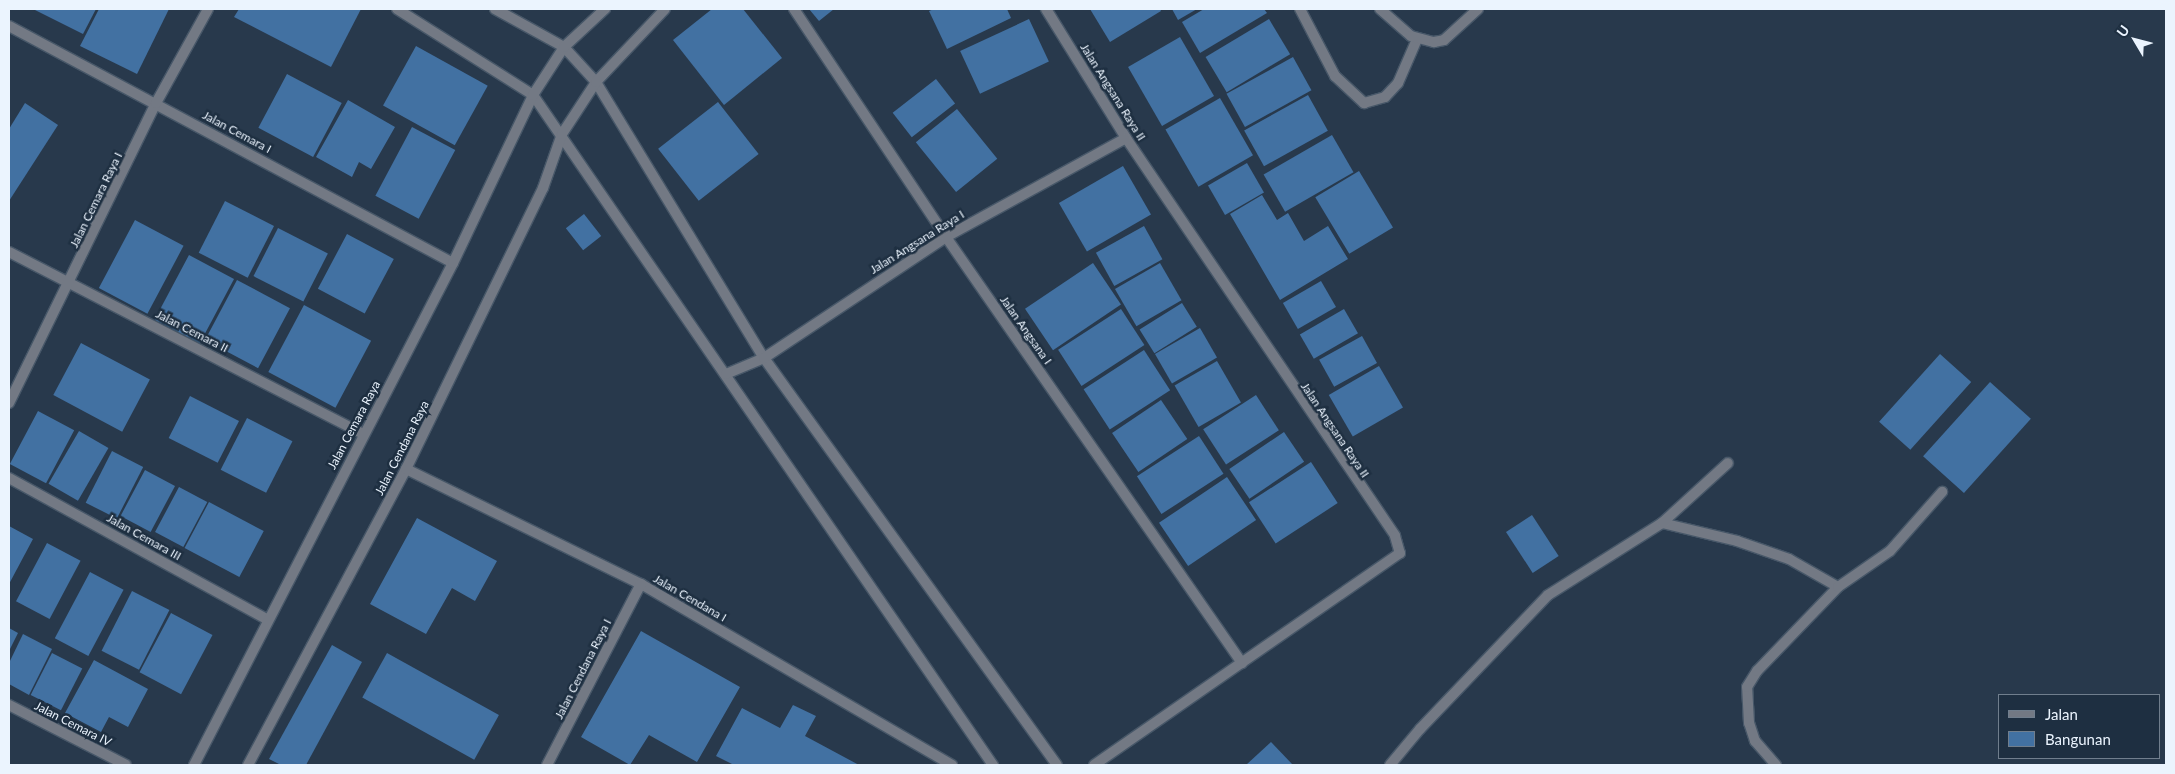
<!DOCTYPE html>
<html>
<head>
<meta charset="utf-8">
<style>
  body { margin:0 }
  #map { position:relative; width:2175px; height:774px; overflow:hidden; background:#28394c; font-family:Lato,sans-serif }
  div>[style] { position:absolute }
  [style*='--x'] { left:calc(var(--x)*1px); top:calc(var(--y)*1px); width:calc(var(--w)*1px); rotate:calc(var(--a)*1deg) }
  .building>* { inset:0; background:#4271a2; transform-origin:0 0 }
  .roads { filter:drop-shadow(1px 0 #475768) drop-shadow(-1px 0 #475768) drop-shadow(0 1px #475768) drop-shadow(0 -1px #475768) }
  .minor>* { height:10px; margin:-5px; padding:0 5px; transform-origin:5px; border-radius:5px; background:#737984 }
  span { translate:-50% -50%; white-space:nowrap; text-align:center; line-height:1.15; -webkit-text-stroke:5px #1e2f41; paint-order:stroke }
  .street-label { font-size:12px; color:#ebf4fe }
  .frame { position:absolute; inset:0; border:10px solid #ebf4fe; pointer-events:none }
  .legend { position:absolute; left:1998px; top:694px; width:162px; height:65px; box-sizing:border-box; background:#1e2f41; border:1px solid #707e8d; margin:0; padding:6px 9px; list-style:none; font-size:15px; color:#ebf4fe }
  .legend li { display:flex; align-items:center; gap:10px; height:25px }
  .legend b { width:25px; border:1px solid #707e8d }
  .north { position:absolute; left:2110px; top:15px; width:50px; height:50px; -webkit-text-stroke:4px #1e2f41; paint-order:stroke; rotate:307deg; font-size:14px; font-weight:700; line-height:20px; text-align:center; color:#ebf4fe }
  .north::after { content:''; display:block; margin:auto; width:18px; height:22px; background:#ebf4fe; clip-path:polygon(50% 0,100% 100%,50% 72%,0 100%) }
</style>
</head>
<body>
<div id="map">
  <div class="building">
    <i style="clip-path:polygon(33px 9px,96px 9px,83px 34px)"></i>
    <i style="clip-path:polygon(99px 9px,169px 9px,137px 74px,80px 46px)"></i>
    <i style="clip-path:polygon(239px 9px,361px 9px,331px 67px,234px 17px)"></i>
    <i style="clip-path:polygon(712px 9px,743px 9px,782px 58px,724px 105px,673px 40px)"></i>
    <i style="clip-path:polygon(809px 9px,834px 9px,819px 21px)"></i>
    <i style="clip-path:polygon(934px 9px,1007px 9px,1011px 18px,947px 49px,929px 11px)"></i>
    <i style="clip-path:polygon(1090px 9px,1160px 9px,1161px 11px,1110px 42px)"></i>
    <i style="clip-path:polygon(1172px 9px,1197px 9px,1178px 20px)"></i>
    <i style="clip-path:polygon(1204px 9px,1264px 9px,1267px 13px,1200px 53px,1182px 22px)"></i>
    <i style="left:1029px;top:19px;width:47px;height:76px;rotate:65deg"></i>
    <i style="left:1269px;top:19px;width:41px;height:74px;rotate:59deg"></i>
    <i style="left:1180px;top:37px;width:68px;height:60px;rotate:60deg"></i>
    <i style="left:416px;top:46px;width:82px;height:68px;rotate:29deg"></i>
    <i style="left:1293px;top:57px;width:38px;height:76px;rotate:61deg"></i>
    <i style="left:287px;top:74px;width:62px;height:61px;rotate:28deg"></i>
    <i style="left:936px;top:79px;width:31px;height:55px;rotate:52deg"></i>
    <i style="left:1308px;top:95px;width:41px;height:73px;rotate:61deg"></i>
    <i style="left:1220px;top:98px;width:66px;height:63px;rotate:60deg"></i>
    <i style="clip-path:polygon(348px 100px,395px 127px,371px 169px,359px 162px,352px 177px,316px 157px)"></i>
    <i style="left:718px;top:102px;width:66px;height:76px;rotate:52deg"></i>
    <i style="clip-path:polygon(25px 103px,58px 125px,9px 201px,9px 129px)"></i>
    <i style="left:957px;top:109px;width:64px;height:53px;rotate:51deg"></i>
    <i style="left:412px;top:127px;width:49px;height:78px;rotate:28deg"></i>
    <i style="left:1332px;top:135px;width:43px;height:79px;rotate:60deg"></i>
    <i style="left:1247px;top:163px;width:34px;height:45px;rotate:60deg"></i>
    <i style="left:1123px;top:166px;width:56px;height:74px;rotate:60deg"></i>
    <i style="left:1359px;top:171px;width:66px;height:51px;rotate:59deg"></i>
    <i style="clip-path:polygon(1262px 195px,1277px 220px,1288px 213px,1304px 241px,1328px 226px,1348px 259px,1280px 300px,1230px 214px)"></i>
    <i style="left:225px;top:201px;width:55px;height:58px;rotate:27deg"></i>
    <i style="left:584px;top:214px;width:28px;height:23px;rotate:52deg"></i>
    <i style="left:135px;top:220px;width:55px;height:77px;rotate:28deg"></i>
    <i style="left:1144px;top:226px;width:38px;height:55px;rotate:61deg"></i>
    <i style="left:278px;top:228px;width:56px;height:54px;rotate:27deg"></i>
    <i style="left:347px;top:234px;width:53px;height:62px;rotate:28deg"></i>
    <i style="left:189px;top:255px;width:51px;height:76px;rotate:28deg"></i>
    <i style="left:1093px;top:263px;width:50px;height:82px;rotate:56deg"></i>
    <i style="left:1160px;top:263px;width:43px;height:52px;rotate:60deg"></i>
    <i style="left:237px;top:280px;width:60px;height:68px;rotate:28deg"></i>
    <i style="left:1321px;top:281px;width:30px;height:44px;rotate:60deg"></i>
    <i style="left:1182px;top:303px;width:28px;height:50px;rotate:58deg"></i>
    <i style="left:304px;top:305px;width:76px;height:76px;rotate:28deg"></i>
    <i style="left:1121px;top:309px;width:43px;height:75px;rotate:57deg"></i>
    <i style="left:1344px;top:309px;width:28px;height:51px;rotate:60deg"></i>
    <i style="left:1200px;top:328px;width:34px;height:52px;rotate:60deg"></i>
    <i style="left:1362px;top:336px;width:31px;height:49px;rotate:61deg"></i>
    <i style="left:81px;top:343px;width:78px;height:59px;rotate:28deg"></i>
    <i style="left:1144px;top:350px;width:48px;height:72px;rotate:57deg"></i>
    <i style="left:1940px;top:354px;width:42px;height:91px;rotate:42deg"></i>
    <i style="left:1217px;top:361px;width:48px;height:49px;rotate:60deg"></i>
    <i style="left:1379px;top:366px;width:48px;height:58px;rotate:60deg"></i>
    <i style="left:1990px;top:382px;width:55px;height:100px;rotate:42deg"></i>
    <i style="left:1256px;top:395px;width:42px;height:63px;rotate:57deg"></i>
    <i style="left:190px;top:396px;width:55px;height:47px;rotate:27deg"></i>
    <i style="left:1161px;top:400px;width:47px;height:59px;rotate:56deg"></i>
    <i style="left:38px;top:411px;width:41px;height:60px;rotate:28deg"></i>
    <i style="left:247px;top:418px;width:51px;height:58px;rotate:27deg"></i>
    <i style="left:79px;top:431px;width:34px;height:61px;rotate:30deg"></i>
    <i style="left:1284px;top:432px;width:36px;height:66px;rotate:56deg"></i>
    <i style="left:1199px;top:436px;width:45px;height:74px;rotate:57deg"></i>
    <i style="left:112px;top:451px;width:35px;height:58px;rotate:27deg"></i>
    <i style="left:1311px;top:462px;width:49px;height:74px;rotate:57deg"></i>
    <i style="left:145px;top:470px;width:34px;height:52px;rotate:28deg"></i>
    <i style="left:1227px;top:477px;width:52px;height:82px;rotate:56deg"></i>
    <i style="left:179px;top:487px;width:32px;height:51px;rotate:28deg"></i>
    <i style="left:209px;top:502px;width:62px;height:52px;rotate:28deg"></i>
    <i style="left:1532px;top:515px;width:49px;height:31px;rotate:57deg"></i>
    <i style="clip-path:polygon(417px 518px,497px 561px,475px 601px,452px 588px,426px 634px,370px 604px)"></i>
    <i style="clip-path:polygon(9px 526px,33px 539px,9px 584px)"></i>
    <i style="left:47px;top:543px;width:38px;height:66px;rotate:28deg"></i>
    <i style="left:90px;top:572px;width:38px;height:75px;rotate:28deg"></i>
    <i style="left:132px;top:591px;width:42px;height:67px;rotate:27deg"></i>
    <i style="left:171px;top:613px;width:47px;height:67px;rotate:28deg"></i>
    <i style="clip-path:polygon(9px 628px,18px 633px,9px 651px)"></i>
    <i style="clip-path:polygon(641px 631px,740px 687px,697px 762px,649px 735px,630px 765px,581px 737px)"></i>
    <i style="clip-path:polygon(23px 634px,52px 649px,29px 695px,9px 684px,9px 663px)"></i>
    <i style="clip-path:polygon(332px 645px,362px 662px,306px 765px,281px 765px,269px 759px)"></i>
    <i style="left:52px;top:653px;width:34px;height:47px;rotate:27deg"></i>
    <i style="left:387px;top:653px;width:128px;height:51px;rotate:29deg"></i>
    <i style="clip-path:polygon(94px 660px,148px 689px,128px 727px,109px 717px,101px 732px,65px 713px)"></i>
    <i style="clip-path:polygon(793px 705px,816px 716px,805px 736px,859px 765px,734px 765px,716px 756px,742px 708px,780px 728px)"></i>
    <i style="clip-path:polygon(1271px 742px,1293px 765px,1246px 765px)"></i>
  </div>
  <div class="roads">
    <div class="minor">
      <i style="--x:397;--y:9;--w:161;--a:32.3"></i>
      <i style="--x:533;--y:95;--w:813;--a:55.53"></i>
      <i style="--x:495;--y:9;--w:79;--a:28.8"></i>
      <i style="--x:564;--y:47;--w:47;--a:47.6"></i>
      <i style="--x:596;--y:82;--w:323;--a:58.7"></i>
      <i style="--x:764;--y:358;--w:501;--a:54.25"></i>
      <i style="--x:794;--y:9;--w:274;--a:56.3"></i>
      <i style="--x:946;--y:237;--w:519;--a:55.21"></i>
      <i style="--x:1046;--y:9;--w:152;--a:58.2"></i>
      <i style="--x:1126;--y:138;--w:480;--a:55.9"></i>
      <i style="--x:1395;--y:536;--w:18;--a:74"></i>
      <i style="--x:1400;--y:553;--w:372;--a:145.3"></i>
      <i style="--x:1300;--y:9;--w:76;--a:62.4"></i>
      <i style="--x:1335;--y:76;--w:40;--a:43"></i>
      <i style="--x:1364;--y:103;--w:22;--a:-16"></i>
      <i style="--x:1385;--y:97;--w:19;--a:-47"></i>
      <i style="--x:1398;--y:83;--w:48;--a:-66.6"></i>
      <i style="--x:1380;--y:9;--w:41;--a:41.1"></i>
      <i style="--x:1411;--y:36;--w:24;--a:15"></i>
      <i style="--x:1434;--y:42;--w:10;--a:-11"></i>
      <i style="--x:1444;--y:40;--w:46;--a:-42.4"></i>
      <i style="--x:9;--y:26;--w:503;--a:28.09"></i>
      <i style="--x:9;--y:252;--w:398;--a:27.2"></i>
      <i style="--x:726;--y:374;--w:41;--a:-22.8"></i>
      <i style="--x:764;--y:358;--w:219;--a:-33.6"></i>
      <i style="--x:946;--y:237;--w:205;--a:-28.8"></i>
      <i style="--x:9;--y:403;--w:334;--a:-63.9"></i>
      <i style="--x:156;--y:103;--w:107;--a:-61"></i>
      <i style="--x:406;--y:469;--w:262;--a:26.1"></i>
      <i style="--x:641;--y:584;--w:360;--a:30.2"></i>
      <i style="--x:9;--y:478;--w:294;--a:28.7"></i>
      <i style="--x:1662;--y:523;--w:77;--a:13.5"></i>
      <i style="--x:1737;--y:541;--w:55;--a:19.1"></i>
      <i style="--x:1789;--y:559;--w:56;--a:29.7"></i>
      <i style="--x:9;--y:705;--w:131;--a:27.1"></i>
      <i style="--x:194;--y:765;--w:565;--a:-62.71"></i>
      <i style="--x:453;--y:263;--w:186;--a:-64.5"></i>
      <i style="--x:533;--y:95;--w:57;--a:-57.1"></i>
      <i style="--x:564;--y:47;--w:56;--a:-42.8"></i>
      <i style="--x:248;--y:765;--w:336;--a:-61.9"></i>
      <i style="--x:406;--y:469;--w:313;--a:-64"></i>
      <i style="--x:543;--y:188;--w:57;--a:-70.6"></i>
      <i style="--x:562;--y:134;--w:62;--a:-56.8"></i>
      <i style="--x:596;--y:82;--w:100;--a:-46.6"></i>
      <i style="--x:547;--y:765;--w:204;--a:-62.6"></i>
      <i style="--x:1390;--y:765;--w:47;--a:-50.2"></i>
      <i style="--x:1420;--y:729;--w:185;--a:-46.3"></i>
      <i style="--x:1548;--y:595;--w:135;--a:-32.3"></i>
      <i style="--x:1662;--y:523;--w:89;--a:-42.3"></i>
      <i style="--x:1776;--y:765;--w:32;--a:-131"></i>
      <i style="--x:1755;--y:741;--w:19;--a:-108"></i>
      <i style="--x:1749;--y:723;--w:36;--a:-93"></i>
      <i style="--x:1747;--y:687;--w:19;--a:-58"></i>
      <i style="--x:1757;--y:671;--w:117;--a:-46"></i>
      <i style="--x:1838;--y:587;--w:63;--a:-34.7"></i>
      <i style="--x:1890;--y:551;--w:79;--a:-48.6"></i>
    </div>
  </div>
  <div class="street-label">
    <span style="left:1113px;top:92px;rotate:58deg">Jalan Angsana Raya II</span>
    <span style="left:237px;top:132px;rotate:28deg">Jalan Cemara I</span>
    <span style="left:96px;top:200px;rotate:-64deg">Jalan Cemara Raya I</span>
    <span style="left:917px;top:242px;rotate:-32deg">Jalan Angsana Raya I</span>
    <span style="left:1026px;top:330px;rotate:55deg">Jalan Angsana I</span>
    <span style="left:192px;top:331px;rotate:27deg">Jalan Cemara II</span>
    <span style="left:354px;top:425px;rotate:-62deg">Jalan Cemara Raya</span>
    <span style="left:1335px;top:430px;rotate:56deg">Jalan Angsana Raya II</span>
    <span style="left:402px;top:448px;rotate:-63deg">Jalan Cendana Raya</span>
    <span style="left:144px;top:537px;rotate:29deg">Jalan Cemara III</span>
    <span style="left:690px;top:598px;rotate:30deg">Jalan Cendana I</span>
    <span style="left:583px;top:669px;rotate:-63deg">Jalan Cendana Raya I</span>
    <span style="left:73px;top:724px;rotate:27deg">Jalan Cemara IV</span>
  </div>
  <div class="frame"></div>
  <ul class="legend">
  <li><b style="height:6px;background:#737984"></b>Jalan</li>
  <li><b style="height:14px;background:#4271a2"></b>Bangunan</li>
  </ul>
  <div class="north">U</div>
</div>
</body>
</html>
